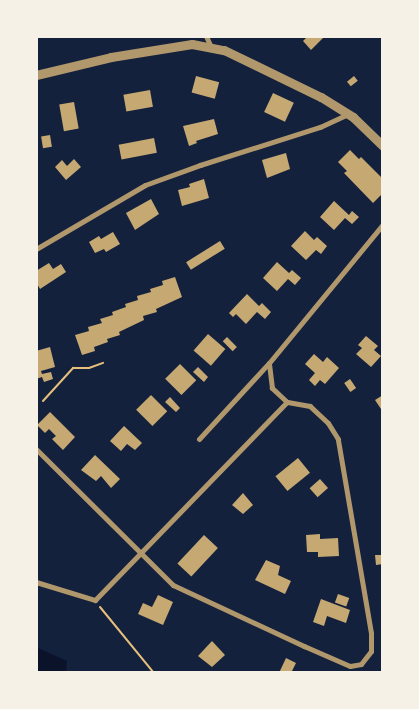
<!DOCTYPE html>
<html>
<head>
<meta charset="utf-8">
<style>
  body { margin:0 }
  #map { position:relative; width:419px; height:709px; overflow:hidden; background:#14213d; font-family:"Open Sans",sans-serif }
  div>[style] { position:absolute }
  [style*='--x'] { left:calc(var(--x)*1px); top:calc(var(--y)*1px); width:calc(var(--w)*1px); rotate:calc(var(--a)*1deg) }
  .water>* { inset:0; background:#0b132b }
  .building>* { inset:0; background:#c6a872; transform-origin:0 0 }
  .path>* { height:2px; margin:-1px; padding:0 1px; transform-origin:1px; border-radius:1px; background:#e5c07b }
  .minor>* { height:5px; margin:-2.5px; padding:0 2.5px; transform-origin:2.5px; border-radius:2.5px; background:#b1986c }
  .tertiary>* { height:9px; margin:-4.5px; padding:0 4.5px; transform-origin:4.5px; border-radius:4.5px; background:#b1986c }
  span { translate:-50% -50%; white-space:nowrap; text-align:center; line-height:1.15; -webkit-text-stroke:4px #f6f1e7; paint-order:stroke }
  .frame { position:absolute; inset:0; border:38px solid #f6f1e7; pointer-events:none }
</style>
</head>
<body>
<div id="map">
  <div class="water">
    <i style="clip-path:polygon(36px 647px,67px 661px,66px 673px,36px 673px)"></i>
  </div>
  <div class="building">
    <i style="clip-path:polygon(308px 36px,325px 36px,311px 50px,303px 41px)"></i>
    <i style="left:196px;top:76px;width:24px;height:17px;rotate:15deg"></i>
    <i style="left:354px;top:76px;width:6px;height:9px;rotate:51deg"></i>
    <i style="left:150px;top:90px;width:17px;height:27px;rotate:80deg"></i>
    <i style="left:273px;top:93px;width:23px;height:21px;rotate:25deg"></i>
    <i style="left:74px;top:102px;width:27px;height:15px;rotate:80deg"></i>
    <i style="clip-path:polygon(214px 119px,218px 134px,196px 141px,197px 143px,189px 146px,183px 126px)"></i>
    <i style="left:50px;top:135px;width:12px;height:9px;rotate:81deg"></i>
    <i style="left:154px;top:138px;width:15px;height:36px;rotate:79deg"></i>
    <i style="clip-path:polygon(350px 150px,359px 159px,361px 157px,383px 179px,383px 193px,373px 203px,344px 173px,347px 171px,338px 162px)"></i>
    <i style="clip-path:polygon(286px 153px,290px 169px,267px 178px,262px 160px)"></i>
    <i style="clip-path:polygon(74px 159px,81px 167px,66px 180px,55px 167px,62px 160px,67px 166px)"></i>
    <i style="clip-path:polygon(204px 179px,209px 198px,182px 206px,178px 190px,190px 187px,189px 184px)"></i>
    <i style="clip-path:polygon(151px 199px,159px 214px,135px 230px,126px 213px)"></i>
    <i style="clip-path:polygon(334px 201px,349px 215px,352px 211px,359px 217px,352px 224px,345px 218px,334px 230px,320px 217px)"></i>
    <i style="clip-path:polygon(305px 231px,314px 240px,317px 237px,327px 246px,321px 254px,316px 250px,306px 260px,291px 246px)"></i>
    <i style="clip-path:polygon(113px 232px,120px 244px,106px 252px,104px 249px,95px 253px,89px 242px,99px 236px,101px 239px)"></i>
    <i style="left:220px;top:241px;width:9px;height:40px;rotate:58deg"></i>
    <i style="clip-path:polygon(277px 262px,289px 273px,292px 270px,301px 278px,295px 285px,288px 279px,277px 291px,263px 278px)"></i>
    <i style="clip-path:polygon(49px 263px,53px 269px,61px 264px,66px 272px,40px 289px,36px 282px,36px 271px)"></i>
    <i style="clip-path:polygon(175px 277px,182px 297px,156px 309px,157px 312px,143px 316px,144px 320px,119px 332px,120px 335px,107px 339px,108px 342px,94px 347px,95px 351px,82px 355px,75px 335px,89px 331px,88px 327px,102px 323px,100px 319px,113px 315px,112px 312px,126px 307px,125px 304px,138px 300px,137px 296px,151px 292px,150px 289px,163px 285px,162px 281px)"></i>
    <i style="clip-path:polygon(247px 294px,259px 306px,262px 303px,271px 312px,265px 319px,257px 312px,246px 324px,236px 314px,233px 317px,229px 313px)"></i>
    <i style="left:208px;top:334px;width:23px;height:22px;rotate:41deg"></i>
    <i style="clip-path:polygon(366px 336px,378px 346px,374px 350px,381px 356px,371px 367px,356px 354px,362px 348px,358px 345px)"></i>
    <i style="left:227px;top:337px;width:14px;height:6px;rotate:45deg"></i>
    <i style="clip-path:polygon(50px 347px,55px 367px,41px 371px,42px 374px,51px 372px,53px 379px,44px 382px,42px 377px,36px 379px,36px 351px)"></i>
    <i style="clip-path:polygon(314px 354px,323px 362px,327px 357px,339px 368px,325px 384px,320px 380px,315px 386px,309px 380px,315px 373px,305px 364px)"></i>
    <i style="left:180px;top:364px;width:23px;height:21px;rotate:45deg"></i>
    <i style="clip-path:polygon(198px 367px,208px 377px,204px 382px,193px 372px)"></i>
    <i style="left:350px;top:379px;width:11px;height:7px;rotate:56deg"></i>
    <i style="left:151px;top:395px;width:23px;height:21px;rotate:45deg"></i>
    <i style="clip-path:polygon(383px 395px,383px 412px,375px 400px)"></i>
    <i style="clip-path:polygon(170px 397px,180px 408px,176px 412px,165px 402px)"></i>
    <i style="clip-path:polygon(50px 412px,75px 437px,63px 450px,52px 439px,56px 436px,49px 429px,45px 433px,37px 425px)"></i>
    <i style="clip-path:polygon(124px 426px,142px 443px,135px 450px,127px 444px,121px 451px,110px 441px)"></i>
    <i style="clip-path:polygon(95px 455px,120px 479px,111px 488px,101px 476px,96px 481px,81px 470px)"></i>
    <i style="left:298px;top:458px;width:19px;height:29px;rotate:51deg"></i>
    <i style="left:320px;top:479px;width:12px;height:14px;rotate:48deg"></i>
    <i style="clip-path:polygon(243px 493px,253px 505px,243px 514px,232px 505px)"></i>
    <i style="clip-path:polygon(320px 534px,320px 539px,338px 538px,339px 556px,318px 557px,318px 552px,307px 552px,306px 535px)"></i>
    <i style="left:204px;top:535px;width:19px;height:39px;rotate:43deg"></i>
    <i style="clip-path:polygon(375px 555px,383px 555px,383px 564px,376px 565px)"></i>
    <i style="clip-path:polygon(266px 560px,280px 566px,278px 575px,291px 581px,285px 594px,255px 580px)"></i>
    <i style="left:338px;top:594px;width:12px;height:9px;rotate:20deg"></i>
    <i style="clip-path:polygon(158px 595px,173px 602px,163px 625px,138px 614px,143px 603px,152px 607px)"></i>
    <i style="clip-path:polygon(321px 599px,350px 610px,346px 623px,327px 616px,324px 626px,313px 622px)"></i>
    <i style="clip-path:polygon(212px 641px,225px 655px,212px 667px,198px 656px)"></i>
    <i style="clip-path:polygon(286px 658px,296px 663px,291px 673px,279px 673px)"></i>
  </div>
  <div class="path">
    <i style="--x:43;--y:401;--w:45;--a:-47.7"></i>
    <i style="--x:73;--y:368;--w:16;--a:0"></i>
    <i style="--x:89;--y:368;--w:15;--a:-20"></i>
    <i style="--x:100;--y:607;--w:85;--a:50.7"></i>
  </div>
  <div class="minor">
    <i style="--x:206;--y:36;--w:12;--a:66"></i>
    <i style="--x:36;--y:249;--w:126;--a:-30.4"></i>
    <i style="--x:145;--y:185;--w:59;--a:-20"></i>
    <i style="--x:200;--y:165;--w:126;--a:-17.6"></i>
    <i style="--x:320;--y:127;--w:31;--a:-25"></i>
    <i style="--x:287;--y:402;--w:21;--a:-137"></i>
    <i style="--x:272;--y:388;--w:25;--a:-97"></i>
    <i style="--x:269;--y:363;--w:180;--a:-50.6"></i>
    <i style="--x:199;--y:439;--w:103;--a:-47.4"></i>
    <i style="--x:36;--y:449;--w:193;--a:44.8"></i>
    <i style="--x:173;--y:585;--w:145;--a:25"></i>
    <i style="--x:304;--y:646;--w:50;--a:23.5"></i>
    <i style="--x:350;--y:666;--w:11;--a:-10"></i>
    <i style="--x:361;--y:664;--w:16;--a:-52"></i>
    <i style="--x:371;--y:651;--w:18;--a:-90"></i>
    <i style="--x:371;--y:633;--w:197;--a:-99.7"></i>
    <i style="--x:338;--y:439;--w:19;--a:-122"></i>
    <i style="--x:328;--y:423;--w:25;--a:-137"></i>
    <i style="--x:310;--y:406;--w:23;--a:-170"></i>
    <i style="--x:36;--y:582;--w:62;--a:17"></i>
    <i style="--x:95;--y:600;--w:276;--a:-45.9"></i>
  </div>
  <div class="tertiary">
    <i style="--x:36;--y:75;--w:77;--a:-13.5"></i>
    <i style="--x:111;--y:57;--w:82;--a:-9.1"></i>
    <i style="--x:192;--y:44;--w:33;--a:11"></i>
    <i style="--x:224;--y:50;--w:108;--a:25.9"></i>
    <i style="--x:321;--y:97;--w:38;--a:32"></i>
    <i style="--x:353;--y:117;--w:42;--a:44"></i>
  </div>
  <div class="frame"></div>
</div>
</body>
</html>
